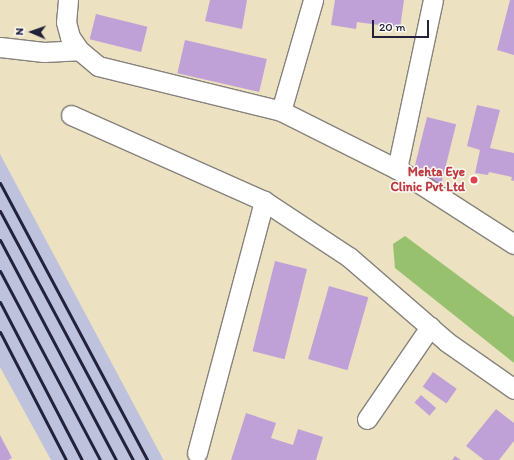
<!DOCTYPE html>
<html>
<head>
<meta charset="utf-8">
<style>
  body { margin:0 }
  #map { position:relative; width:514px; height:460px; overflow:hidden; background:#ece2c1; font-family:Itim,sans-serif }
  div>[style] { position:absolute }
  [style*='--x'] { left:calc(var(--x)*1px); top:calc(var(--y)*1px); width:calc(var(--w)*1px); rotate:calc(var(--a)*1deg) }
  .industrial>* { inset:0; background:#bfc2dd }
  .green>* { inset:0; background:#97c16e }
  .building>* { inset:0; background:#c0a1d7; transform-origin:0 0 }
  .roads { filter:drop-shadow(1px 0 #87827e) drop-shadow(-1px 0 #87827e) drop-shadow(0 1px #87827e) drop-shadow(0 -1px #87827e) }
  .minor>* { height:19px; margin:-9.5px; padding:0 9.5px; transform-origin:9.5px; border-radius:9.5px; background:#fff }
  .rail>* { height:3px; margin:-1.5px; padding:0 1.5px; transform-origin:1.5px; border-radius:1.5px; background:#22223b }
  .dots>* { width:11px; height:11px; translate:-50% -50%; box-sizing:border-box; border:2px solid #fdfcf7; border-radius:50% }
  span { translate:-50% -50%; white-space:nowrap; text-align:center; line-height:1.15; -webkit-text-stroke:3px #fdfcf7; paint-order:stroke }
  .health-label { font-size:13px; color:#be3a42; font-weight:700 }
  .right { translate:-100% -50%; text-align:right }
  .north { position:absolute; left:12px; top:12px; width:40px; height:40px; -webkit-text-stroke:3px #fdfcf7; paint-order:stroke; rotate:272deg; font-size:11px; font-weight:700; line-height:16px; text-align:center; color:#22223b }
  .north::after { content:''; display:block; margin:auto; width:14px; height:18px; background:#22223b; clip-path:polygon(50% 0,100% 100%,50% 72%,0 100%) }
  .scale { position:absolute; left:372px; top:20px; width:57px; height:18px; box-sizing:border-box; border:2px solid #22223b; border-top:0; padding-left:5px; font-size:12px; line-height:14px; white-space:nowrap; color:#22223b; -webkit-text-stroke:3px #fdfcf7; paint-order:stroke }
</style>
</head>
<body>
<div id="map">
  <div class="industrial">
    <i style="clip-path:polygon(0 154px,163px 459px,164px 460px,51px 460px,0 367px)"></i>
  </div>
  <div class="green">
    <i style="clip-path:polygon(405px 236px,514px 317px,514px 363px,395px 268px,393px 244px)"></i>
  </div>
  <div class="building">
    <i style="clip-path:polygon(210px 0,247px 0,242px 29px,205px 21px)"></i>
    <i style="clip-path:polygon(335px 0,404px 0,400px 28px,357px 22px,356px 29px,331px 25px)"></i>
    <i style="clip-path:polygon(510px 0,514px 0,514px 55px,497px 50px)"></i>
    <i style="left:96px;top:14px;width:53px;height:26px;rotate:14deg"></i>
    <i style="left:185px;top:40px;width:84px;height:34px;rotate:13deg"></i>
    <i style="clip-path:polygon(477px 105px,500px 110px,490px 148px,514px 153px,514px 181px,511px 180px,512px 177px,489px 172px,488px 175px,475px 173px,480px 150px,467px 146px)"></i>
    <i style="left:427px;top:117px;width:30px;height:62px;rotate:14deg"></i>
    <i style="left:275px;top:261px;width:33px;height:93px;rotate:14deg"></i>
    <i style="left:329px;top:286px;width:41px;height:76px;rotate:16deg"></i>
    <i style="left:433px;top:372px;width:29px;height:18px;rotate:35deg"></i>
    <i style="left:421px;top:395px;width:20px;height:10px;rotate:41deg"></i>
    <i style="clip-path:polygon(496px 409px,514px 423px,514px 441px,499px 460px,484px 460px,466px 446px)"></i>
    <i style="clip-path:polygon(246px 413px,276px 423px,271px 438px,293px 445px,298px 429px,323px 437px,316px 460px,231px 460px)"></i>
    <i style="clip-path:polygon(0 435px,12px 458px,8px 460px,0 460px)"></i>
    <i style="clip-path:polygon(455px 456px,461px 460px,452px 460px)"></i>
  </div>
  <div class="roads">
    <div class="minor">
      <i style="--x:68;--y:0;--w:22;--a:95"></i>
      <i style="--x:66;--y:22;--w:16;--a:75"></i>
      <i style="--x:70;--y:37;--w:16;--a:55"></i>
      <i style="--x:79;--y:50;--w:25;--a:40"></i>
      <i style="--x:98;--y:66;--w:188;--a:13.8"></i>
      <i style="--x:281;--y:111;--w:130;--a:26.6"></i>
      <i style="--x:397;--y:169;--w:139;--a:32.7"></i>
      <i style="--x:0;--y:47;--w:44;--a:6.5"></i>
      <i style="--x:44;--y:52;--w:35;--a:-3"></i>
      <i style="--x:281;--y:111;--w:116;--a:-73.9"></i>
      <i style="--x:71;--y:115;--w:211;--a:24"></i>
      <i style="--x:264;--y:201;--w:102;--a:33.4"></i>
      <i style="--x:349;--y:257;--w:130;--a:40.9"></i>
      <i style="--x:447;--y:342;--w:82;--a:35"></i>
      <i style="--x:397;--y:169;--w:173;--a:-78"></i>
      <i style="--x:367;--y:419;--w:112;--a:-55.6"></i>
      <i style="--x:197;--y:453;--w:261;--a:-75.1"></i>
    </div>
  </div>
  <div class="rail">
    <i style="--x:0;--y:183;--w:314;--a:62"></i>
    <i style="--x:0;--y:211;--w:282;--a:61.9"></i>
    <i style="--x:0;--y:240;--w:249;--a:62.2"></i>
    <i style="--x:0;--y:271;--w:214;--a:62.1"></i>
    <i style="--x:0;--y:302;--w:178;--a:62.6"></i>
    <i style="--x:0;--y:332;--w:144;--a:62.7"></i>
  </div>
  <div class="dots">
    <i style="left:474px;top:180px;background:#e0444e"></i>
  </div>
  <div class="health-label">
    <span class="right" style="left:465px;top:180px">Mehta Eye<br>Clinic Pvt Ltd</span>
  </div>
  <div class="north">N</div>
  <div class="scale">20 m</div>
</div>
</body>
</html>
